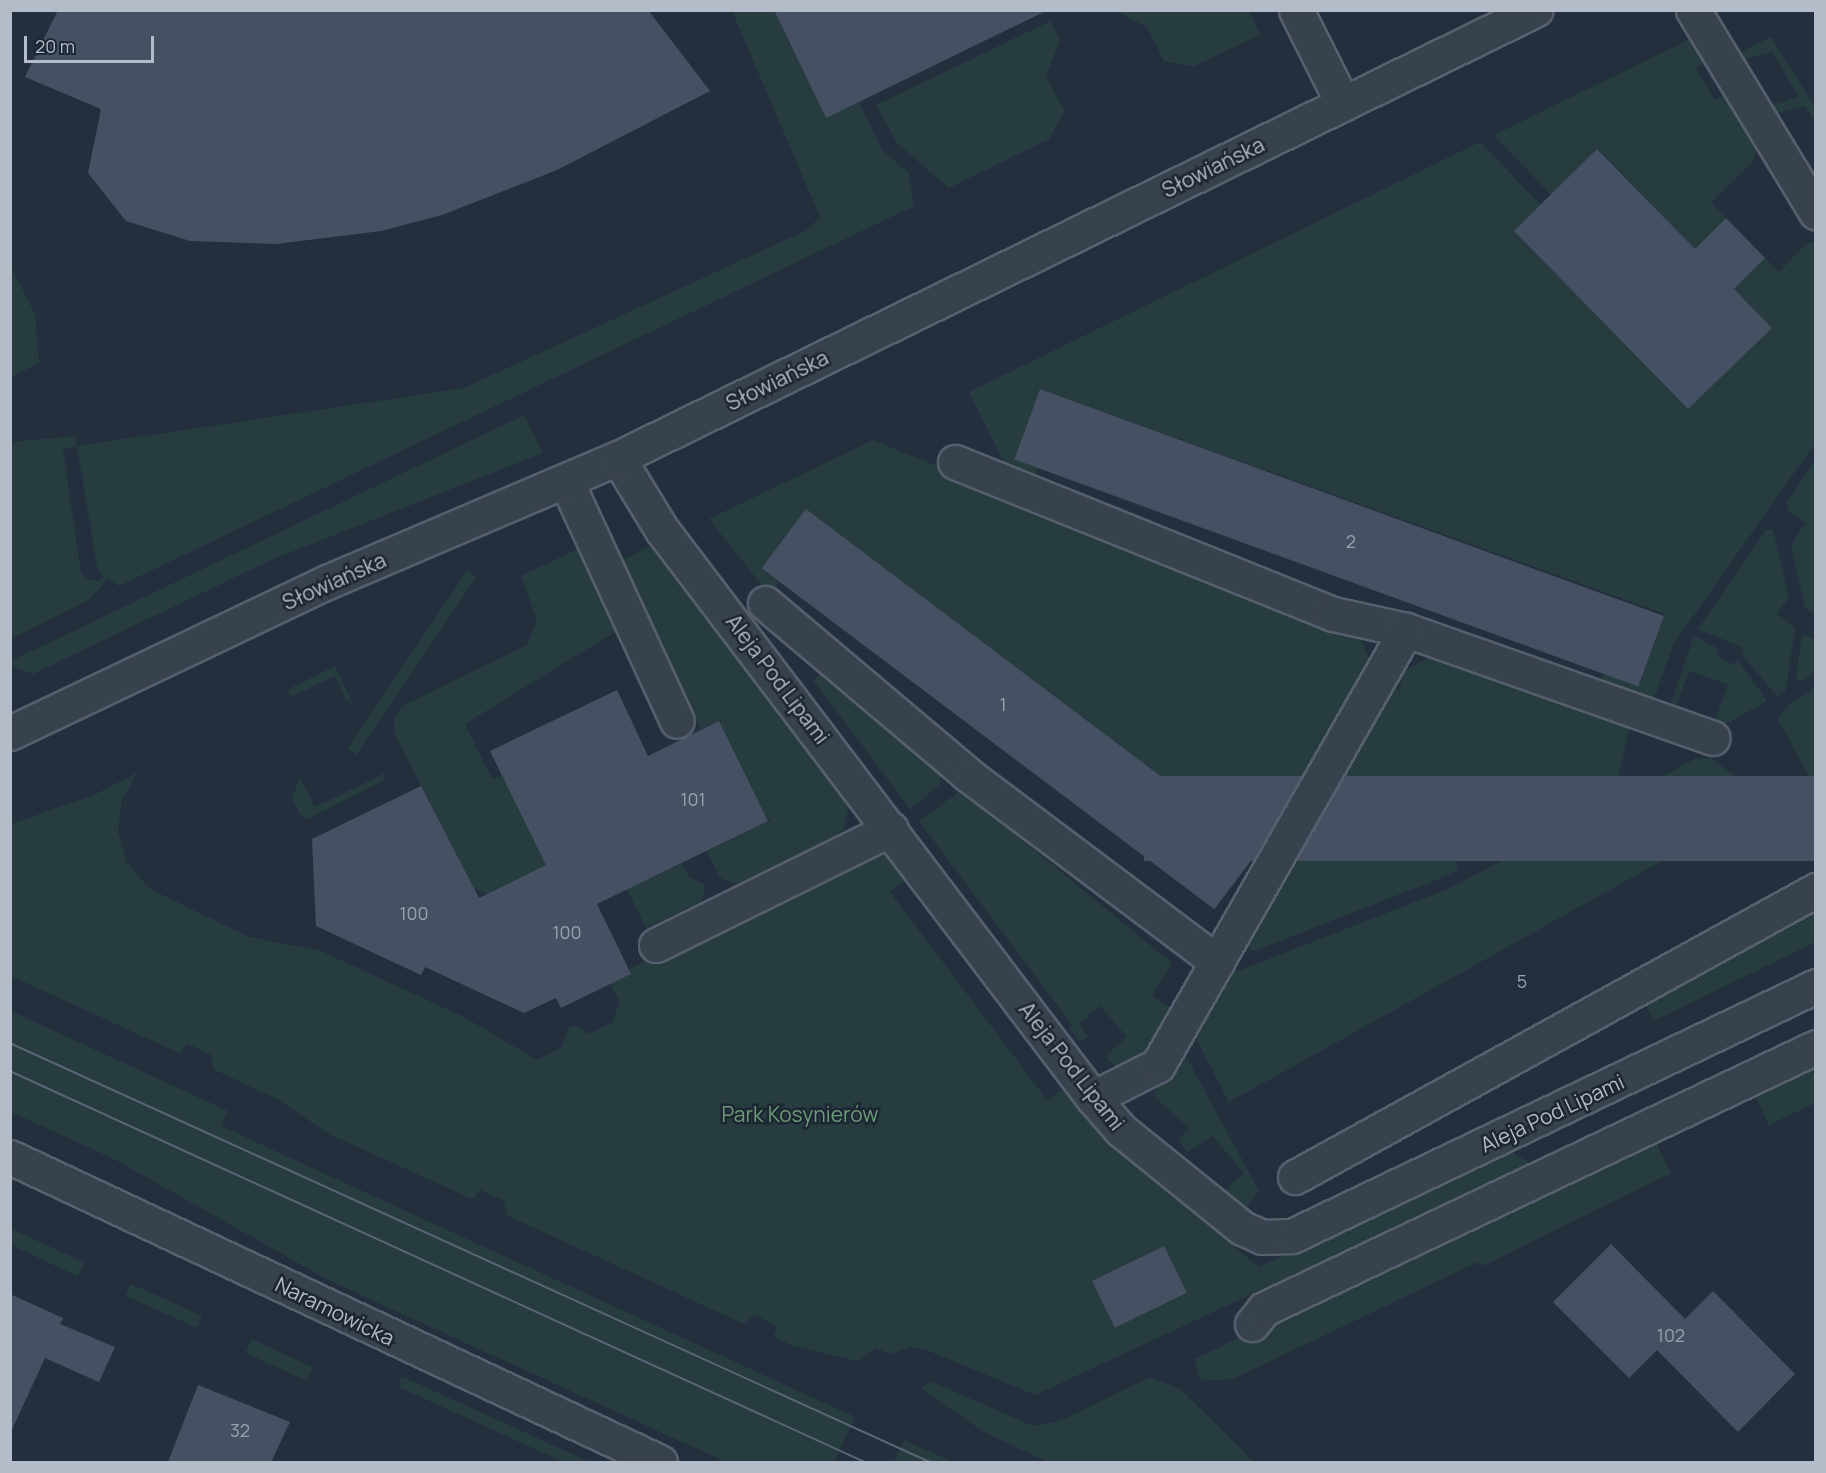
<!DOCTYPE html>
<html>
<head>
<meta charset="utf-8">
<style>
  body { margin:0 }
  #map { position:relative; width:1826px; height:1473px; overflow:hidden; background:#242f3e; font-family:Manrope,sans-serif }
  div>[style] { position:absolute }
  [style*='--x'] { left:calc(var(--x)*1px); top:calc(var(--y)*1px); width:calc(var(--w)*1px); rotate:calc(var(--a)*1deg) }
  .green>* { inset:0; background:#263c3f; transform-origin:0 0 }
  .building>* { inset:0; background:#455162; transform-origin:0 0 }
  .roads { filter:drop-shadow(2px 0 #565f6c) drop-shadow(-2px 0 #565f6c) drop-shadow(0 2px #565f6c) drop-shadow(0 -2px #565f6c) }
  .minor>* { height:33px; margin:-16.5px; padding:0 16.5px; transform-origin:16.5px; border-radius:16.5px; background:#38414e }
  .tram>* { height:1.5px; margin:-0.75px; padding:0 0.75px; transform-origin:0.75px; border-radius:0.75px; background:#5a6575 }
  span { translate:-50% -50%; white-space:nowrap; text-align:center; line-height:1.15; -webkit-text-stroke:5px #1d2633; paint-order:stroke }
  .number-label { font-size:18px; color:#98a1af }
  .number-label span { -webkit-text-stroke-width:0 }
  .street-label { font-size:21px; color:#b4bcc9 }
  .park-label { font-size:21px; color:#6b9a76 }
  .frame { position:absolute; inset:0; border:12px solid #b4bcc9; pointer-events:none }
  .scale { position:absolute; left:24px; top:36px; width:130px; height:27px; box-sizing:border-box; border:3px solid #b4bcc9; border-top:0; padding-left:8px; font-size:18px; line-height:21px; white-space:nowrap; color:#b4bcc9; -webkit-text-stroke:4px #1d2633; paint-order:stroke }
</style>
</head>
<body>
<div id="map">
  <div class="green">
    <i style="clip-path:polygon(evenodd,732px 11px,774px 11px,826px 117px,859px 102px,882px 150px,909px 173px,914px 206px,119px 586px,108px 579px,87px 601px,11px 639px,11px 442px,76px 436px,77px 446px,464px 388px,807px 230px,820px 217px,732px 11px,77px 446px,97px 567px,103px 576px,99px 581px,88px 580px,81px 573px,63px 449px,77px 446px)"></i>
    <i style="clip-path:polygon(1116px 11px,1249px 11px,1260px 35px,1194px 66px,1164px 61px,1147px 27px)"></i>
    <i style="clip-path:polygon(1051px 21px,1060px 40px,1046px 77px,1065px 111px,1049px 139px,949px 188px,897px 143px,876px 105px)"></i>
    <i style="clip-path:polygon(1771px 37px,1815px 107px,1815px 122px,1805px 106px,1777px 113px,1774px 104px,1799px 97px,1772px 52px,1739px 61px,1735px 55px)"></i>
    <i style="clip-path:polygon(1690px 39px,1705px 62px,1696px 68px,1715px 100px,1725px 94px,1756px 149px,1753px 162px,1711px 202px,1726px 218px,1695px 249px,1598px 149px,1551px 195px,1494px 135px)"></i>
    <i style="clip-path:polygon(1480px 142px,1541px 205px,1514px 231px,1688px 409px,1771px 328px,1734px 289px,1765px 258px,1779px 272px,1806px 244px,1815px 242px,1815px 443px,1673px 645px,1652px 705px,1600px 686px,1605px 671px,1640px 683px,1665px 614px,1040px 389px,1015px 459px,1038px 468px,1031px 483px,1010px 474px,969px 392px)"></i>
    <i style="clip-path:polygon(10px 264px,35px 314px,39px 362px,11px 378px)"></i>
    <i style="clip-path:polygon(524px 415px,543px 453px,271px 560px,33px 674px,11px 666px,11px 661px)"></i>
    <i style="clip-path:polygon(873px 440px,1361px 639px,1371px 663px,1280px 827px,1241px 809px,1226px 826px,806px 510px,761px 568px,779px 582px,769px 594px,709px 519px)"></i>
    <i style="clip-path:polygon(1815px 461px,1815px 615px,1805px 608px,1791px 546px,1805px 523px,1789px 512px,1787px 502px)"></i>
    <i style="clip-path:polygon(1766px 530px,1773px 530px,1789px 597px,1777px 614px,1795px 628px,1786px 690px,1777px 696px,1741px 653px,1744px 648px,1698px 629px)"></i>
    <i style="clip-path:polygon(584px 546px,623px 627px,465px 724px,492px 779px,502px 775px,523px 818px,605px 778px,652px 875px,650px 879px,682px 863px,689px 877px,705px 885px,702px 901px,646px 928px,591px 816px,539px 842px,549px 864px,502px 887px,505px 895px,498px 899px,463px 883px,467px 875px,394px 733px,394px 718px,404px 705px,527px 645px,537px 620px,521px 576px)"></i>
    <i style="clip-path:polygon(650px 546px,845px 793px,849px 805px,844px 829px,834px 838px,737px 884px,720px 878px,707px 851px,772px 819px,767px 818px,720px 724px,722px 719px,701px 730px,619px 562px)"></i>
    <i style="left:467px;top:571px;width:11px;height:214px;rotate:34deg"></i>
    <i style="clip-path:polygon(1802px 633px,1815px 640px,1815px 672px,1800px 682px,1796px 678px)"></i>
    <i style="clip-path:polygon(1694px 636px,1719px 649px,1716px 655px,1734px 665px,1738px 660px,1767px 701px,1721px 727px,1714px 724px,1728px 684px,1689px 671px,1675px 711px,1669px 710px)"></i>
    <i style="clip-path:polygon(1432px 656px,1631px 723px,1616px 785px,1475px 861px,1466px 859px,1460px 848px,1454px 851px,1458px 869px,1449px 875px,1255px 951px,1241px 945px,1391px 686px,1399px 690px,1402px 684px,1396px 679px,1400px 673px)"></i>
    <i style="clip-path:polygon(335px 666px,353px 704px,347px 702px,335px 676px,291px 697px,287px 690px)"></i>
    <i style="clip-path:polygon(819px 675px,940px 773px,940px 785px,910px 809px,813px 680px)"></i>
    <i style="clip-path:polygon(1815px 688px,1815px 776px,1810px 779px,1778px 719px,1790px 704px)"></i>
    <i style="clip-path:polygon(1697px 758px,1712px 759px,1770px 801px,1229px 1102px,1192px 1031px,1223px 977px,1448px 889px)"></i>
    <i style="clip-path:polygon(137px 773px,122px 801px,118px 831px,127px 863px,150px 889px,249px 937px,321px 951px,464px 1017px,537px 1060px,562px 1047px,569px 1027px,576px 1025px,589px 1034px,613px 1022px,619px 1001px,610px 984px,631px 973px,629px 969px,784px 891px,888px 847px,910px 877px,890px 892px,1047px 1100px,1068px 1086px,1126px 1157px,1259px 1267px,1507px 1150px,1532px 1164px,1035px 1395px,924px 1349px,912px 1347px,890px 1354px,876px 1348px,858px 1361px,793px 1346px,774px 1336px,777px 1326px,754px 1315px,744px 1324px,506px 1215px,504px 1201px,481px 1190px,472px 1199px,329px 1134px,277px 1099px,213px 1069px,212px 1055px,188px 1044px,179px 1053px,11px 976px,11px 824px,94px 795px)"></i>
    <i style="clip-path:polygon(385px 773px,383px 781px,308px 819px,301px 816px,292px 798px,300px 777px,315px 807px)"></i>
    <i style="clip-path:polygon(961px 790px,1172px 963px,1152px 996px,1175px 1010px,1141px 1067px,1117px 1068px,1105px 1056px,1127px 1037px,1100px 1006px,1079px 1024px,1088px 1036px,1080px 1042px,1069px 1028px,1073px 1026px,919px 821px)"></i>
    <i style="clip-path:polygon(1815px 905px,1815px 942px,1654px 1021px,1643px 999px)"></i>
    <i style="clip-path:polygon(11px 1011px,228px 1111px,221px 1126px,855px 1417px,834px 1462px,726px 1462px,328px 1280px,116px 1160px,11px 1112px)"></i>
    <i style="clip-path:polygon(1177px 1055px,1188px 1060px,1259px 1191px,1246px 1208px,1225px 1190px,1244px 1173px,1212px 1136px,1188px 1152px,1178px 1141px,1189px 1128px,1153px 1095px)"></i>
    <i style="clip-path:polygon(1815px 1062px,1815px 1103px,1769px 1125px,1753px 1091px)"></i>
    <i style="clip-path:polygon(1654px 1139px,1671px 1173px,1483px 1266px,1478px 1262px,1233px 1379px,1200px 1381px,1195px 1359px)"></i>
    <i style="left:12px;top:1229px;width:80px;height:15px;rotate:25deg"></i>
    <i style="left:131px;top:1284px;width:78px;height:13px;rotate:24deg"></i>
    <i style="left:252px;top:1339px;width:67px;height:15px;rotate:25deg"></i>
    <i style="clip-path:polygon(401px 1376px,590px 1462px,563px 1462px,399px 1387px)"></i>
    <i style="clip-path:polygon(1150px 1377px,1180px 1389px,1254px 1462px,1048px 1462px,984px 1432px,921px 1389px,930px 1381px,1033px 1426px,1060px 1421px)"></i>
    <i style="clip-path:polygon(904px 1440px,953px 1462px,894px 1462px)"></i>
  </div>
  <div class="building">
    <i style="clip-path:polygon(58px 10px,648px 10px,710px 91px,557px 170px,442px 215px,381px 231px,276px 244px,190px 241px,126px 221px,88px 173px,101px 109px,25px 77px)"></i>
    <i style="clip-path:polygon(774px 10px,1048px 10px,826px 118px)"></i>
    <i style="clip-path:polygon(1597px 149px,1695px 249px,1726px 218px,1765px 258px,1734px 289px,1772px 328px,1688px 409px,1514px 231px)"></i>
    <i style="left:1040px;top:389px;width:664px;height:75px;rotate:20deg"></i>
    <i style="left:806px;top:509px;width:567px;height:74px;rotate:37deg"></i>
    <i style="clip-path:polygon(617px 690px,648px 756px,719px 721px,768px 821px,597px 904px,631px 974px,561px 1008px,556px 998px,524px 1013px,425px 967px,421px 975px,316px 926px,312px 839px,421px 786px,479px 898px,546px 865px,490px 751px)"></i>
    <i style="left:1815px;top:776px;width:85px;height:671px;rotate:90deg"></i>
    <i style="clip-path:polygon(1611px 1244px,1685px 1319px,1713px 1291px,1795px 1374px,1738px 1432px,1657px 1350px,1629px 1378px,1553px 1302px)"></i>
    <i style="left:1164px;top:1246px;width:52px;height:80px;rotate:64deg"></i>
    <i style="clip-path:polygon(10px 1294px,63px 1318px,60px 1324px,115px 1347px,99px 1382px,45px 1358px,10px 1434px)"></i>
    <i style="clip-path:polygon(198px 1385px,290px 1422px,271px 1462px,168px 1462px)"></i>
  </div>
  <div class="roads">
    <div class="minor">
      <i style="--x:1296;--y:10;--w:105;--a:63.4"></i>
      <i style="--x:1693;--y:10;--w:237;--a:58.7"></i>
      <i style="--x:618;--y:458;--w:84;--a:58.6"></i>
      <i style="--x:662;--y:530;--w:713;--a:52.81"></i>
      <i style="--x:1093;--y:1098;--w:43;--a:48.8"></i>
      <i style="--x:1121;--y:1130;--w:156;--a:39"></i>
      <i style="--x:1242;--y:1228;--w:22;--a:24"></i>
      <i style="--x:1262;--y:1237;--w:30;--a:-2"></i>
      <i style="--x:1292;--y:1236;--w:581;--a:-25.51"></i>
      <i style="--x:955;--y:462;--w:407;--a:21.9"></i>
      <i style="--x:1333;--y:614;--w:75;--a:12.4"></i>
      <i style="--x:1406;--y:630;--w:325;--a:19.4"></i>
      <i style="--x:566;--y:481;--w:264;--a:65.2"></i>
      <i style="--x:765;--y:603;--w:265;--a:40.2"></i>
      <i style="--x:967;--y:774;--w:313;--a:36.9"></i>
      <i style="--x:10;--y:733;--w:351;--a:-25.5"></i>
      <i style="--x:327;--y:582;--w:316;--a:-23.1"></i>
      <i style="--x:618;--y:458;--w:1021;--a:-26.04"></i>
      <i style="--x:656;--y:945;--w:262;--a:-26.3"></i>
      <i style="--x:1093;--y:1098;--w:73;--a:-26.9"></i>
      <i style="--x:1158;--y:1065;--w:501;--a:-60.31"></i>
      <i style="--x:10;--y:1157;--w:718;--a:25.14"></i>
      <i style="--x:1295;--y:1177;--w:595;--a:-28.85"></i>
      <i style="--x:1252;--y:1324;--w:19;--a:-51"></i>
      <i style="--x:1264;--y:1309;--w:611;--a:-25.39"></i>
    </div>
  </div>
  <div class="tram">
    <i style="--x:10;--y:1043;--w:1011;--a:24.49"></i>
    <i style="--x:10;--y:1071;--w:940;--a:24.58"></i>
  </div>
  <div class="number-label">
    <span style="left:1351px;top:541px">2</span>
    <span style="left:1003px;top:704px">1</span>
    <span style="left:693px;top:799px">101</span>
    <span style="left:414px;top:913px">100</span>
    <span style="left:567px;top:932px">100</span>
    <span style="left:1522px;top:981px">5</span>
    <span style="left:1671px;top:1335px">102</span>
    <span style="left:240px;top:1430px">32</span>
  </div>
  <div class="street-label">
    <span style="left:1213px;top:167px;rotate:-26deg">Słowiańska</span>
    <span style="left:777px;top:380px;rotate:-26deg">Słowiańska</span>
    <span style="left:334px;top:581px;rotate:-24deg">Słowiańska</span>
    <span style="left:778px;top:679px;rotate:53deg">Aleja Pod Lipami</span>
    <span style="left:1072px;top:1066px;rotate:52deg">Aleja Pod Lipami</span>
    <span style="left:1552px;top:1113px;rotate:-25deg">Aleja Pod Lipami</span>
    <span style="left:335px;top:1311px;rotate:26deg">Naramowicka</span>
  </div>
  <div class="park-label">
    <span style="left:800px;top:1114px">Park Kosynierów</span>
  </div>
  <div class="frame"></div>
  <div class="scale">20 m</div>
</div>
</body>
</html>
